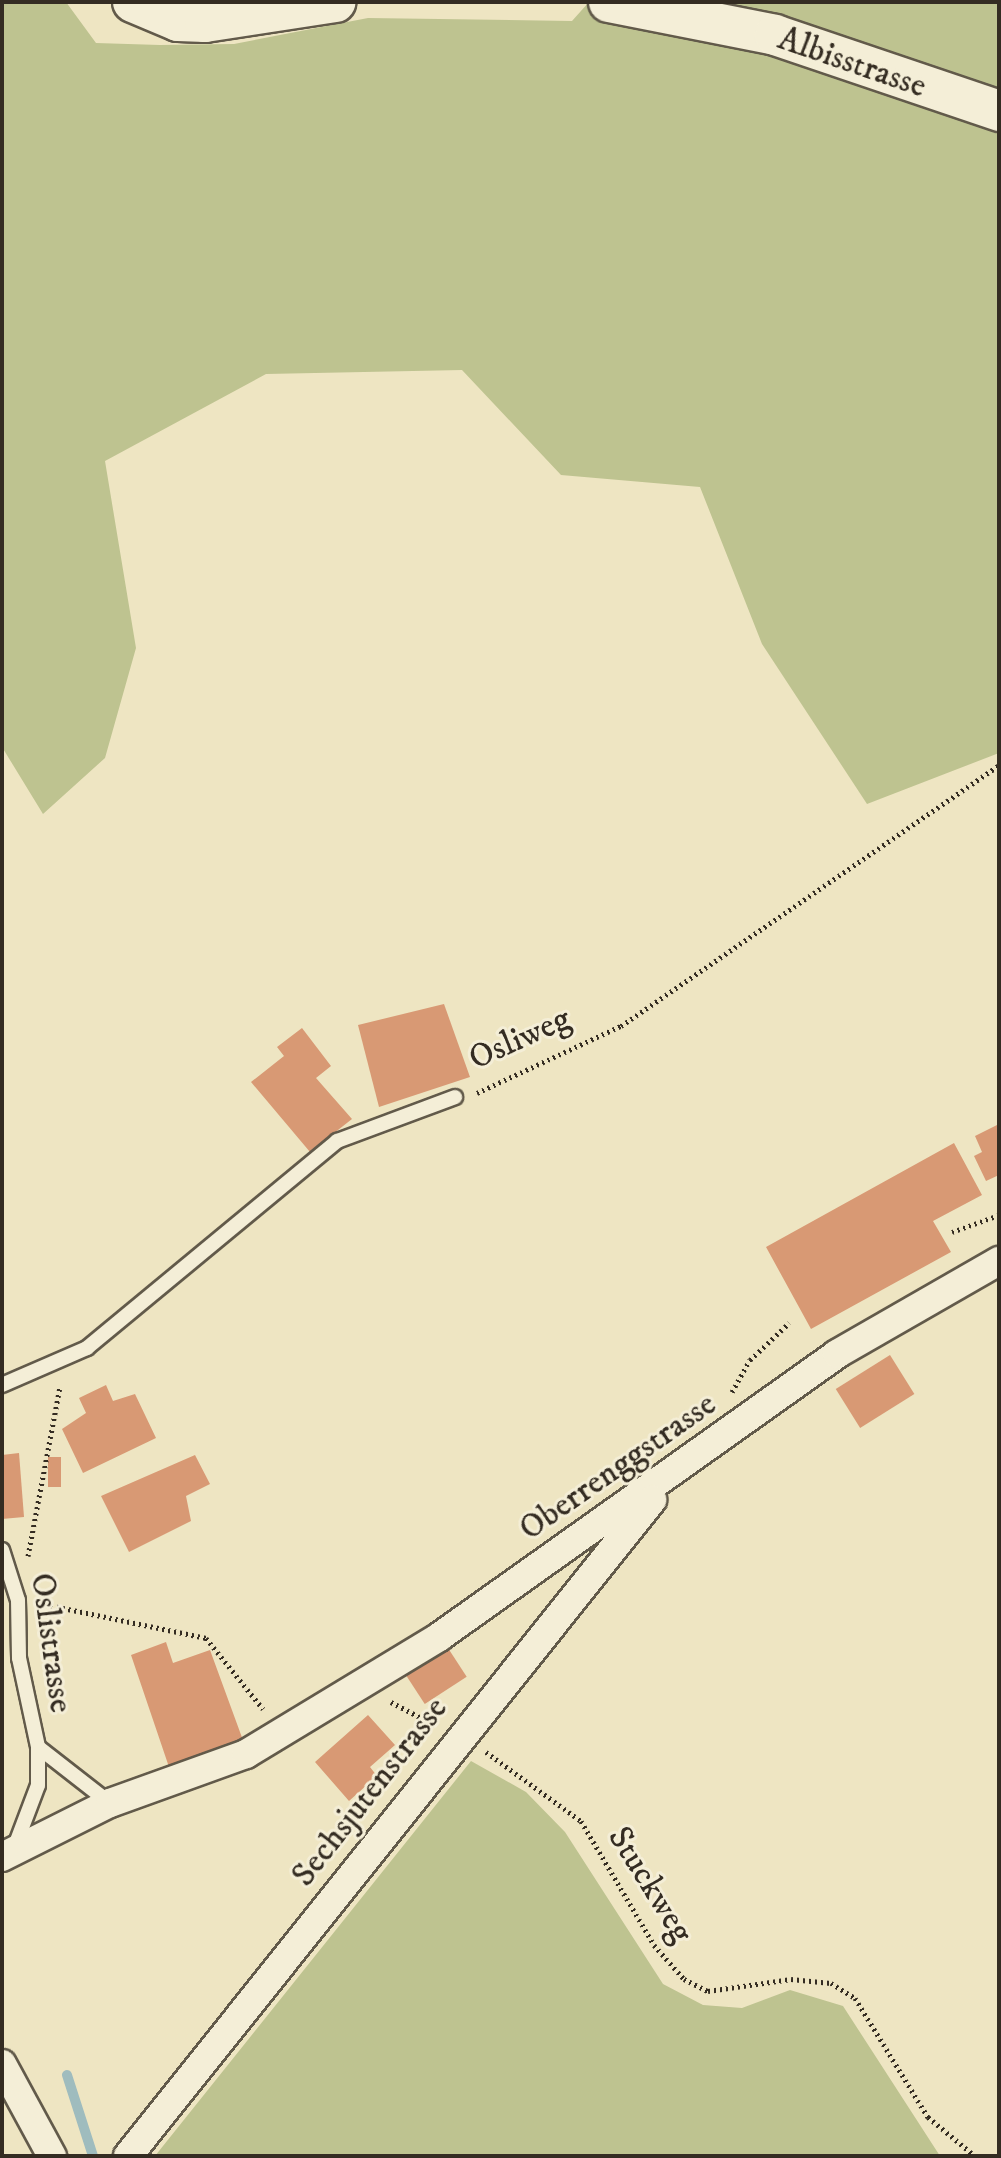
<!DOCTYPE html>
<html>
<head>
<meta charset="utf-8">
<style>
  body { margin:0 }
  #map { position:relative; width:1001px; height:2158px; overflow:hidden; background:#eee5c2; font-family:"IM FELL DW Pica",serif }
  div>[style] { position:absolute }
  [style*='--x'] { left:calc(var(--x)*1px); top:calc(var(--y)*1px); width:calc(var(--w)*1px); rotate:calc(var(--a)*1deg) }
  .green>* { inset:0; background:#bec390 }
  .stream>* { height:10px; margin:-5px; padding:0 5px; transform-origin:5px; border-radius:5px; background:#9fbcbe }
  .building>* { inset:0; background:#d89974; transform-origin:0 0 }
  .path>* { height:5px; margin-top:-2.5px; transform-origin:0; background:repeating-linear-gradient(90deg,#342c22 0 2px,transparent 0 6px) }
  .roads { filter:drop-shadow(2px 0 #625a4a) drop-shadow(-2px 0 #625a4a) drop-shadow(0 2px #625a4a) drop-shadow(0 -2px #625a4a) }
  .lane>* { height:14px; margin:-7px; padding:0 7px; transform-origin:7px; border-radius:7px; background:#f4eed7 }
  .street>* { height:28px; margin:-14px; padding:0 14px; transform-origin:14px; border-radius:14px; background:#f4eed7 }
  .secondary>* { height:40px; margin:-20px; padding:0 20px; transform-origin:20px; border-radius:20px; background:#f4eed7 }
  span { translate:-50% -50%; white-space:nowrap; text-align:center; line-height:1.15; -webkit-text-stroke:6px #f4eed7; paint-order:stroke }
  .street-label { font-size:34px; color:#342c22 }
  .frame { position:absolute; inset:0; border:4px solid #342c22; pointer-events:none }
</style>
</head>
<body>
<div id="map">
  <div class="green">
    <i style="clip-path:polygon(2px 2px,66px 2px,96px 43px,160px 45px,234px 44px,368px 18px,572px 21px,589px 2px,999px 2px,999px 753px,867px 804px,762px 644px,700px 487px,561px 475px,462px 370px,266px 374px,105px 461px,136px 648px,105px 758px,43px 814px,2px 747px)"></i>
    <i style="clip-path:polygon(471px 1761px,526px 1792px,565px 1832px,663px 1984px,703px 2005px,742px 2008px,790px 1990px,843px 2006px,940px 2156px,155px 2156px)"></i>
  </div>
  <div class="stream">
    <i style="--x:67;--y:2075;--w:85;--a:72.2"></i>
  </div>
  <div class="building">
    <i style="clip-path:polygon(444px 1004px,470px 1077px,379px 1107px,358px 1025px)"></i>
    <i style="clip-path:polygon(302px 1028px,331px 1066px,316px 1078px,352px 1119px,310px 1152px,251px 1082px,284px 1056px,277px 1047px)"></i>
    <i style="clip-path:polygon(999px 1124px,999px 1175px,986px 1181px,974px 1156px,982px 1152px,975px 1136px)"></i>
    <i style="clip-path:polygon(954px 1143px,982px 1195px,933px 1221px,951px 1252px,811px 1329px,766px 1247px)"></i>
    <i style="left:890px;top:1355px;width:46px;height:64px;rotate:58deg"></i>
    <i style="clip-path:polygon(106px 1385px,113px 1401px,135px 1394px,156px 1438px,83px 1473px,62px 1429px,86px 1413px,79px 1398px)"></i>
    <i style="clip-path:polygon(19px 1453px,24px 1517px,2px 1519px,2px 1455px)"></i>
    <i style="clip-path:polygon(195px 1455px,210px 1484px,186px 1496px,191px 1521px,129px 1552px,101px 1496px)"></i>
    <i style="left:48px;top:1457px;width:13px;height:30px"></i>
    <i style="clip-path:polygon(166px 1642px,173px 1663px,210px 1650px,244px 1743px,170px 1770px,131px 1655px)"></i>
    <i style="left:446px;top:1645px;width:38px;height:50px;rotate:57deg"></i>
    <i style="clip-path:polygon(368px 1715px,395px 1745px,370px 1767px,377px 1776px,349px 1801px,315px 1762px)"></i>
  </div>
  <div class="path">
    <i style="--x:477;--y:1093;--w:159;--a:-25"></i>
    <i style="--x:621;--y:1026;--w:459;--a:-34.6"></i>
    <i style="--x:952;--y:1232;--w:50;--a:-19.9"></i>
    <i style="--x:732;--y:1392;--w:37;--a:-61"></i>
    <i style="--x:750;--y:1360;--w:54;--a:-43.5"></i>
    <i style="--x:28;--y:1556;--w:173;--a:-79.3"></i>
    <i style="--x:39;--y:1603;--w:171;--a:11.8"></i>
    <i style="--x:206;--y:1638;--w:91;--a:51.2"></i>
    <i style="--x:391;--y:1702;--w:50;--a:27.6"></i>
    <i style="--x:486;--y:1752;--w:117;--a:36"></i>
    <i style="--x:581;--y:1821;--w:144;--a:59.5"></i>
    <i style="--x:654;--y:1945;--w:45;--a:48.6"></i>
    <i style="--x:684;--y:1979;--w:27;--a:27"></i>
    <i style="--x:708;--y:1991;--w:84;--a:-8.2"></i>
    <i style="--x:791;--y:1979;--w:40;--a:5.7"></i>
    <i style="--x:831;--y:1983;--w:28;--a:32"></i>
    <i style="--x:855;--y:1998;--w:140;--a:58.5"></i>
    <i style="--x:928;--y:2117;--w:61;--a:39.7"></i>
  </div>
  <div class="roads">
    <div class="lane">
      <i style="--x:2;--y:1385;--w:93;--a:-23.5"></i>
      <i style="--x:87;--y:1348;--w:325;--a:-39.6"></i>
      <i style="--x:337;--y:1141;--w:126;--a:-20.4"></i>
      <i style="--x:2;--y:1550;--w:52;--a:72.3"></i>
      <i style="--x:18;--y:1600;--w:58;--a:89"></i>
      <i style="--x:19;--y:1658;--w:91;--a:77.9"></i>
      <i style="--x:38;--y:1747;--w:91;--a:37.9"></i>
      <i style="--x:15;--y:1846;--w:65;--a:-69.3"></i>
      <i style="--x:38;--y:1785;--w:38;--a:-90"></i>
    </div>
    <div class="street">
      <i style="--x:2;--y:1857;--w:121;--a:-26.6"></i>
      <i style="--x:110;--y:1803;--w:145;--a:-19.8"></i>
      <i style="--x:246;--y:1754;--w:226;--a:-31.2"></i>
      <i style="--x:439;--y:1637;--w:488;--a:-35.4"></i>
      <i style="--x:837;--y:1354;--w:187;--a:-29.9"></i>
      <i style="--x:2;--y:2064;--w:105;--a:61.5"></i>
      <i style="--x:128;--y:2156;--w:840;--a:-51.38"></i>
    </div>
    <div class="secondary">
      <i style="--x:133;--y:2;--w:49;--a:22.9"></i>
      <i style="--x:178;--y:21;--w:27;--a:2"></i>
      <i style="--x:205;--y:22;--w:132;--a:-8.7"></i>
      <i style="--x:609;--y:2;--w:169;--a:11.2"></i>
      <i style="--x:775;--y:35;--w:237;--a:18.7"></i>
    </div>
  </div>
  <div class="street-label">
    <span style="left:852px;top:63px;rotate:19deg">Albisstrasse</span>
    <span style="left:520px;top:1039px;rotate:-24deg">Osliweg</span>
    <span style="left:618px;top:1467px;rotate:-35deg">Oberrenggstrasse</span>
    <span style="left:51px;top:1643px;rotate:82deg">Oslistrasse</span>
    <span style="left:370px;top:1792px;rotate:-52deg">Sechsjutenstrasse</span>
    <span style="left:650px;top:1885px;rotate:58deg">Stuckweg</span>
  </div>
  <div class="frame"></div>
</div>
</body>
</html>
